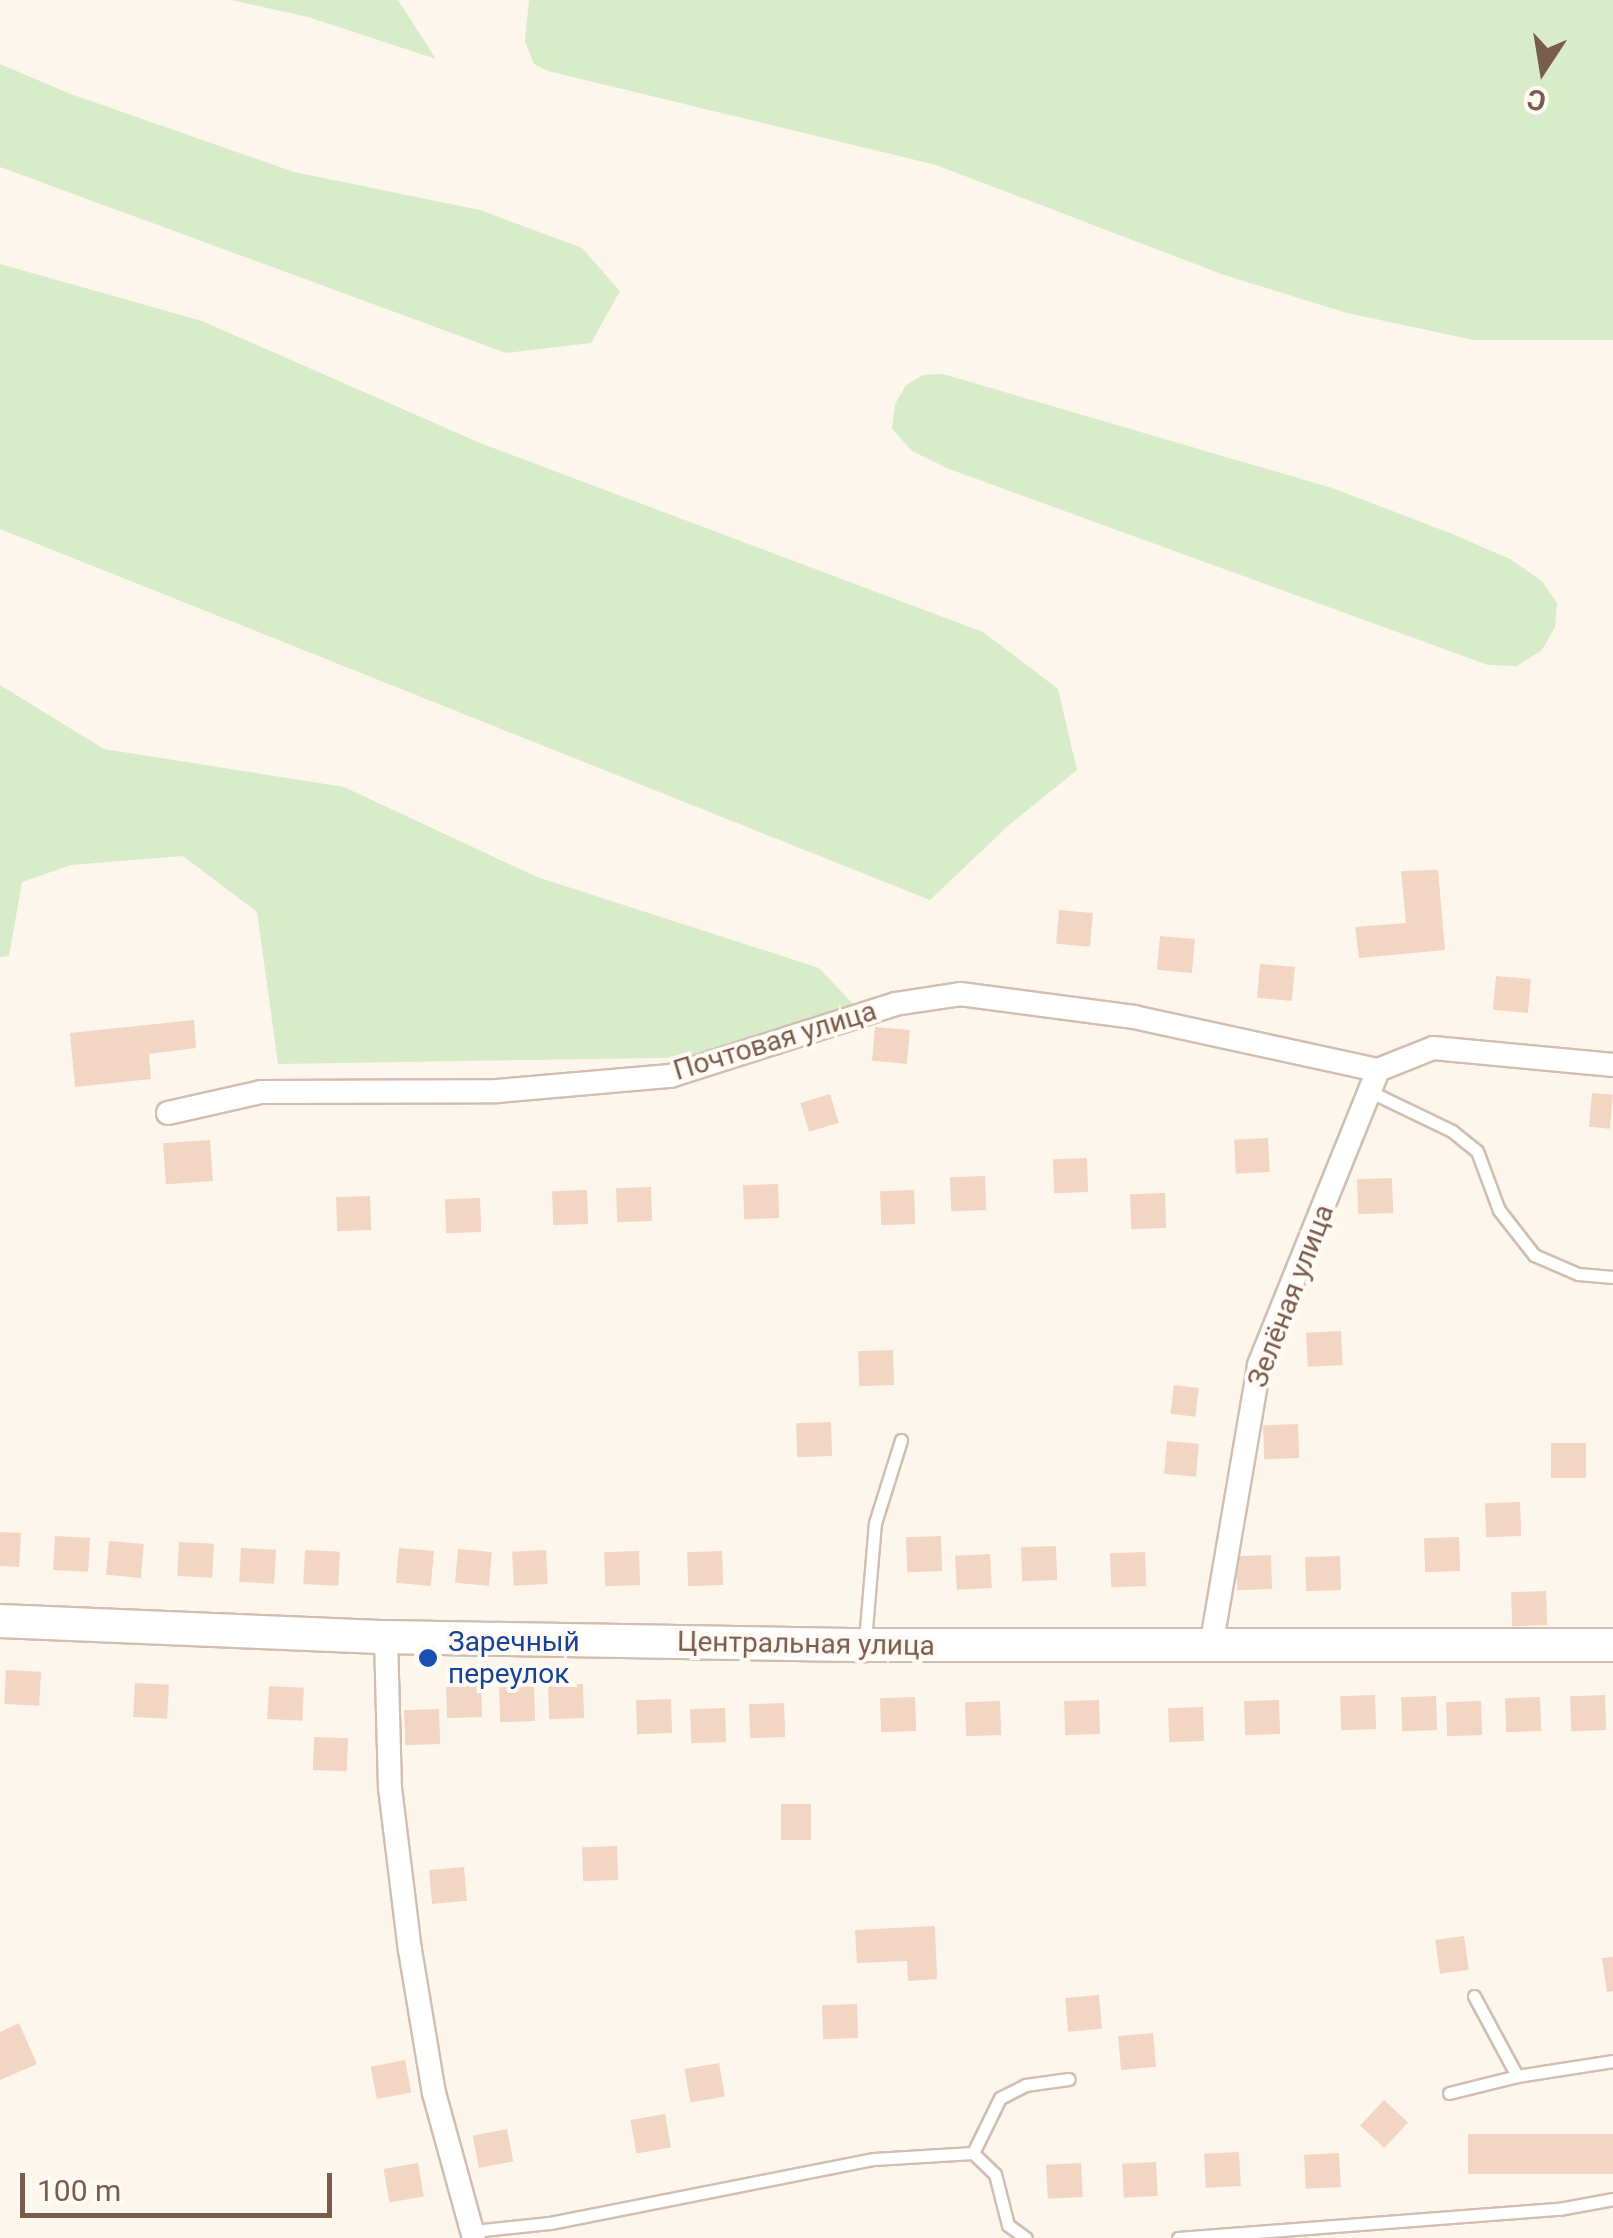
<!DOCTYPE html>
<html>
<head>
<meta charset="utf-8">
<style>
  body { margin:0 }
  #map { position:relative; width:1613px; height:2238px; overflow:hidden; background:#fdf6ec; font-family:Roboto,sans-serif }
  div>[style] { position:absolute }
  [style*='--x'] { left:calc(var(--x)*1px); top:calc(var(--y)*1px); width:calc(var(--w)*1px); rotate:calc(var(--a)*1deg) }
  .green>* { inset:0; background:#d8ecc9 }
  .building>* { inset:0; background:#f3d5c3; transform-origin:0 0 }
  .roads { filter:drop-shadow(2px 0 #d1beb0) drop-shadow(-2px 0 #d1beb0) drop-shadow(0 2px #d1beb0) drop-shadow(0 -2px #d1beb0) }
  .lane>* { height:11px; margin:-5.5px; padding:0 5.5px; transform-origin:5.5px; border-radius:5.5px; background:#fff }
  .street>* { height:22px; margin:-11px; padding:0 11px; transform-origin:11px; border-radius:11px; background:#fff }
  .secondary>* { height:32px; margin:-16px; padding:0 16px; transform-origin:16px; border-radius:16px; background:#fff }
  .dots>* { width:28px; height:28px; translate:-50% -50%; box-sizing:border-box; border:5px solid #fffaf3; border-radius:50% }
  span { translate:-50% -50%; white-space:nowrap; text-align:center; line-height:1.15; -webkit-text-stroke:8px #fffaf3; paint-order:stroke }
  .street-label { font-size:28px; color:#7a5c4d }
  .transit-label { font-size:28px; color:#164399 }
  .left { translate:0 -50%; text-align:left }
  .north { position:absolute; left:1493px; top:20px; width:100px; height:100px; -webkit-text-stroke:8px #fffaf3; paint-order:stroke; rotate:192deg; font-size:28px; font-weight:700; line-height:40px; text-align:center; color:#7a5c4d }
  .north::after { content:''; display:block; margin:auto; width:35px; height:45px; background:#7a5c4d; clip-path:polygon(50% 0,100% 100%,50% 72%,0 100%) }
  .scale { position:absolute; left:20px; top:2173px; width:312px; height:45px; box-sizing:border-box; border:5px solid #7a5c4d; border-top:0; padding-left:12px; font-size:30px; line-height:35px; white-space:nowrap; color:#7a5c4d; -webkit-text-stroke:8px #fffaf3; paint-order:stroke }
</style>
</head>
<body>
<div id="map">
  <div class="green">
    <i style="clip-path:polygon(231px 0,398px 0,436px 59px,308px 17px)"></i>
    <i style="clip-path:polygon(529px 0,1613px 0,1613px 340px,1474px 340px,1347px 313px,1224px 275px,936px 165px,548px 71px,534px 64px,525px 41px)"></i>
    <i style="clip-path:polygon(0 64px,68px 93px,294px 172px,480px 210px,582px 248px,620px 291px,591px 343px,506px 353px,0 167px)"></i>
    <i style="clip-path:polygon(0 264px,202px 321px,480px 443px,983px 632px,1058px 689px,1077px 770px,1009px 825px,930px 900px,0 529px)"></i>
    <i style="clip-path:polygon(943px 374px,1332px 488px,1450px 533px,1510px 559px,1542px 581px,1557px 603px,1555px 627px,1542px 650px,1517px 666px,1488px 665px,949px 469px,912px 451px,892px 429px,895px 404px,906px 385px,923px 375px)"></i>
    <i style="clip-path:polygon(0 685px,104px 749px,344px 787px,537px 877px,819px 968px,854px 1005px,721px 1057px,278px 1064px,257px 912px,183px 856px,71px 865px,22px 882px,9px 956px,0 957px)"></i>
  </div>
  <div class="building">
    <i style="clip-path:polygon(1438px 870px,1445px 950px,1359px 958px,1355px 927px,1406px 923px,1401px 871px)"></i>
    <i style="left:1059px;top:910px;width:34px;height:34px;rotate:5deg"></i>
    <i style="left:1160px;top:936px;width:35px;height:34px;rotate:5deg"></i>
    <i style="left:1260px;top:964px;width:35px;height:34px;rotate:5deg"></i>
    <i style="left:1496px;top:976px;width:35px;height:34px;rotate:5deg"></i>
    <i style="clip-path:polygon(194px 1020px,196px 1048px,149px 1054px,151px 1079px,75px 1087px,70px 1033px)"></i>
    <i style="left:875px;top:1027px;width:35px;height:34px;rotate:5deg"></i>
    <i style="left:1592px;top:1093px;width:21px;height:34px;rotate:5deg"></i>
    <i style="left:830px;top:1094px;width:30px;height:31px;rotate:73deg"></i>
    <i style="left:1268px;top:1138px;width:34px;height:34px;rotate:87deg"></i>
    <i style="left:210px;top:1140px;width:41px;height:47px;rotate:86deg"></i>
    <i style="left:1087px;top:1158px;width:34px;height:34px;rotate:88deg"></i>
    <i style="left:985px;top:1176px;width:34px;height:35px;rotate:88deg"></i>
    <i style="left:1392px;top:1178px;width:35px;height:35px;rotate:88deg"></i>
    <i style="left:778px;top:1184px;width:34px;height:35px;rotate:88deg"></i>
    <i style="left:651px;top:1187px;width:34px;height:35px;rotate:88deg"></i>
    <i style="left:587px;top:1190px;width:34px;height:35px;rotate:88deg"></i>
    <i style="left:914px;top:1190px;width:34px;height:34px;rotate:88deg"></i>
    <i style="left:1165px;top:1193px;width:35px;height:35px;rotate:88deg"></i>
    <i style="left:370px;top:1196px;width:34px;height:34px;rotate:88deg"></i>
    <i style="left:480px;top:1198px;width:34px;height:35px;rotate:88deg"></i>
    <i style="left:1341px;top:1331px;width:34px;height:35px;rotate:87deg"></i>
    <i style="left:893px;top:1350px;width:35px;height:35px;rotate:88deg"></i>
    <i style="left:1174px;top:1385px;width:25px;height:29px;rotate:7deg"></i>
    <i style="left:831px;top:1422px;width:34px;height:35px;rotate:88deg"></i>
    <i style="left:1298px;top:1424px;width:34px;height:35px;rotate:88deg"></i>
    <i style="left:1167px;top:1441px;width:32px;height:33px;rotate:5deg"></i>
    <i style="left:1586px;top:1443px;width:35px;height:35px;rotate:90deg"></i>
    <i style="left:1520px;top:1502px;width:34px;height:35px;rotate:88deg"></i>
    <i style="left:0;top:1532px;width:21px;height:34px;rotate:3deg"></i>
    <i style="left:55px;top:1536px;width:35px;height:34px;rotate:3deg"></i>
    <i style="left:941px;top:1536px;width:35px;height:35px;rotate:88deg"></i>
    <i style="left:1459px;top:1537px;width:34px;height:35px;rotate:88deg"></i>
    <i style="left:109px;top:1541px;width:35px;height:34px;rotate:5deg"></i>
    <i style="left:179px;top:1542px;width:35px;height:34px;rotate:3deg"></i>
    <i style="left:1056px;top:1546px;width:34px;height:35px;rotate:88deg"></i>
    <i style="left:241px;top:1548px;width:35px;height:34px;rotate:3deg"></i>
    <i style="left:399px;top:1548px;width:35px;height:35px;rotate:5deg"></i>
    <i style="left:458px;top:1549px;width:34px;height:34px;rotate:5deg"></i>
    <i style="left:305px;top:1550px;width:35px;height:34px;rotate:3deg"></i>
    <i style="left:546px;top:1550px;width:34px;height:34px;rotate:87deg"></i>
    <i style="left:639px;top:1551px;width:34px;height:35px;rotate:88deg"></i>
    <i style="left:722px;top:1551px;width:34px;height:35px;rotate:88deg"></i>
    <i style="left:1145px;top:1552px;width:34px;height:35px;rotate:88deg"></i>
    <i style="left:990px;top:1554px;width:34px;height:35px;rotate:87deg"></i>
    <i style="left:1271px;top:1555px;width:34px;height:35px;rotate:88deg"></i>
    <i style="left:1340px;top:1556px;width:34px;height:35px;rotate:88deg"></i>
    <i style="left:1546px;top:1591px;width:34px;height:35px;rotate:88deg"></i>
    <i style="left:6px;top:1670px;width:35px;height:34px;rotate:3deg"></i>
    <i style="left:135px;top:1683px;width:34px;height:34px;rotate:3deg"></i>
    <i style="left:481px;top:1683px;width:34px;height:35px;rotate:88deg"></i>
    <i style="left:583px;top:1684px;width:34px;height:35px;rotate:88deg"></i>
    <i style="left:269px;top:1686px;width:35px;height:33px;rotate:3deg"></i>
    <i style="left:534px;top:1686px;width:35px;height:35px;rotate:88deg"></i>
    <i style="left:1375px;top:1695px;width:34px;height:35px;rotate:88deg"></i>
    <i style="left:1605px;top:1695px;width:35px;height:35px;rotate:88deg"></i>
    <i style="left:1436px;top:1696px;width:34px;height:35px;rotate:88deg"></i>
    <i style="left:915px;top:1697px;width:34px;height:35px;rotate:88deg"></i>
    <i style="left:1540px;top:1697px;width:34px;height:35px;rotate:88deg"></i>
    <i style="left:671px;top:1699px;width:34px;height:35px;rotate:88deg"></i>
    <i style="left:1099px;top:1700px;width:34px;height:35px;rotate:88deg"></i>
    <i style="left:1279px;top:1700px;width:34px;height:35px;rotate:88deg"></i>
    <i style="left:1000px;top:1701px;width:34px;height:35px;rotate:88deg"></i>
    <i style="left:1481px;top:1701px;width:34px;height:35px;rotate:88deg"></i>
    <i style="left:784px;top:1703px;width:34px;height:35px;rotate:88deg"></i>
    <i style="left:1203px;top:1707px;width:34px;height:35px;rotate:88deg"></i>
    <i style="left:725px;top:1708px;width:34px;height:35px;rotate:88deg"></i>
    <i style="left:439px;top:1709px;width:35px;height:35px;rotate:88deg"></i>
    <i style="left:314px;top:1737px;width:34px;height:33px;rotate:2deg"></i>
    <i style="left:781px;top:1804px;width:30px;height:36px"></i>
    <i style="left:617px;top:1846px;width:34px;height:35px;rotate:88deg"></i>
    <i style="left:464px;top:1867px;width:34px;height:35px;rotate:85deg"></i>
    <i style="clip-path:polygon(935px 1926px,937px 1979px,908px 1981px,907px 1961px,857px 1963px,855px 1930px)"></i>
    <i style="left:1464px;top:1936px;width:34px;height:29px;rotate:82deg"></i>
    <i style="clip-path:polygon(1613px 1957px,1613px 1991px,1607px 1992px,1602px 1958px)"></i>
    <i style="left:1099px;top:1995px;width:34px;height:34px;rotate:85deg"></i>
    <i style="left:857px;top:2004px;width:34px;height:35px;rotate:88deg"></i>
    <i style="clip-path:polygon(19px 2023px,37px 2064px,0 2080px,0 2032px)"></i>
    <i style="left:1153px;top:2033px;width:34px;height:35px;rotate:85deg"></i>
    <i style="left:405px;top:2060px;width:33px;height:35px;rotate:79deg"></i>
    <i style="left:719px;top:2063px;width:34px;height:35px;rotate:80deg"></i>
    <i style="left:1384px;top:2100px;width:33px;height:35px;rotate:43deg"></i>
    <i style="left:665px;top:2114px;width:34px;height:35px;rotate:80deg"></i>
    <i style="left:507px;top:2129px;width:33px;height:35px;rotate:79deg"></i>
    <i style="left:1613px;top:2134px;width:40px;height:145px;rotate:90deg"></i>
    <i style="left:1239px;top:2152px;width:34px;height:35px;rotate:87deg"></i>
    <i style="left:1339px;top:2153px;width:34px;height:35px;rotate:87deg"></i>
    <i style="left:1156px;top:2162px;width:34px;height:34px;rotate:87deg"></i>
    <i style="left:418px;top:2163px;width:34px;height:35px;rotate:80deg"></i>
    <i style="left:1081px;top:2163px;width:34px;height:35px;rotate:87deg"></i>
  </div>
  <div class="roads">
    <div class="lane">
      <i style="--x:1371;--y:1092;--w:90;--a:25.7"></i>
      <i style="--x:1452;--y:1131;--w:32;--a:39"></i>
      <i style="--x:1477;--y:1151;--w:63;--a:69.6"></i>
      <i style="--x:1499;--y:1210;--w:57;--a:52.1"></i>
      <i style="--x:1534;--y:1255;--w:48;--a:23.4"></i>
      <i style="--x:1578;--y:1274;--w:35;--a:5"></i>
      <i style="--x:865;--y:1641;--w:118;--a:-85.2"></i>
      <i style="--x:875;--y:1523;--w:87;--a:-72.6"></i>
      <i style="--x:1474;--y:1996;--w:91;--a:61.7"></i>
      <i style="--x:1517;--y:2076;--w:97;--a:-8.9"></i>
      <i style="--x:1449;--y:2093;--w:70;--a:-14"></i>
      <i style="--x:973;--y:2153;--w:30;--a:44"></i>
      <i style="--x:995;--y:2174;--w:53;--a:75.7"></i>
      <i style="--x:1008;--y:2225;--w:22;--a:36"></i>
      <i style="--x:473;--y:2231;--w:77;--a:-5.9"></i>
      <i style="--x:550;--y:2223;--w:330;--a:-11.2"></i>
      <i style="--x:874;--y:2159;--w:99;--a:-3.5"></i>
      <i style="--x:973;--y:2153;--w:61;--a:-63.9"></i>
      <i style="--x:1000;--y:2098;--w:28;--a:-27"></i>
      <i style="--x:1025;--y:2085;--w:44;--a:-7.8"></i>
      <i style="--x:1178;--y:2238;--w:382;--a:-4.4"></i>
      <i style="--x:1559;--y:2209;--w:55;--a:-10.5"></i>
    </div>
    <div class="street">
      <i style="--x:1378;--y:1070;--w:59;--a:-21.8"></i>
      <i style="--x:1433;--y:1048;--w:181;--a:5.4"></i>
      <i style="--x:168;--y:1113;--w:95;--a:-12.7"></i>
      <i style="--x:261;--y:1092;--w:236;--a:-0.2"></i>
      <i style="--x:497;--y:1091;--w:174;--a:-5"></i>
      <i style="--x:670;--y:1076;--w:236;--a:-17.7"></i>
      <i style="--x:895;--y:1004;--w:66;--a:-8.7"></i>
      <i style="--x:960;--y:994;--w:176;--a:7.5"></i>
      <i style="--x:1134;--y:1017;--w:250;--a:12.3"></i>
      <i style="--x:386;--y:1637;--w:151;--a:88.5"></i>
      <i style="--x:390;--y:1788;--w:163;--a:83"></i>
      <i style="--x:410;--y:1950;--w:145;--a:80.5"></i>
      <i style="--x:434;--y:2093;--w:150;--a:74.6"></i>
      <i style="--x:1211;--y:1647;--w:286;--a:-80.3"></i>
      <i style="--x:1259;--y:1365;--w:318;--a:-68"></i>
    </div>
    <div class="secondary">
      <i style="--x:0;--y:1621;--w:386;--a:2.4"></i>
      <i style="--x:386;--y:1637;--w:479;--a:1"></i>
      <i style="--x:865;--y:1645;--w:748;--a:0"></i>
    </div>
  </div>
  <div class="dots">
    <i style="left:428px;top:1658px;background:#1a4fb4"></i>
  </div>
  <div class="street-label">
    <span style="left:775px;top:1041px;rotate:-17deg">Почтовая улица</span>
    <span style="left:1291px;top:1296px;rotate:-69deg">Зелёная улица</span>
    <span style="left:806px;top:1644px;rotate:1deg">Центральная улица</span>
  </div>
  <div class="transit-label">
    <span class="left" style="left:448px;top:1658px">Заречный<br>переулок</span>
  </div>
  <div class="north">С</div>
  <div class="scale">100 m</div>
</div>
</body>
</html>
